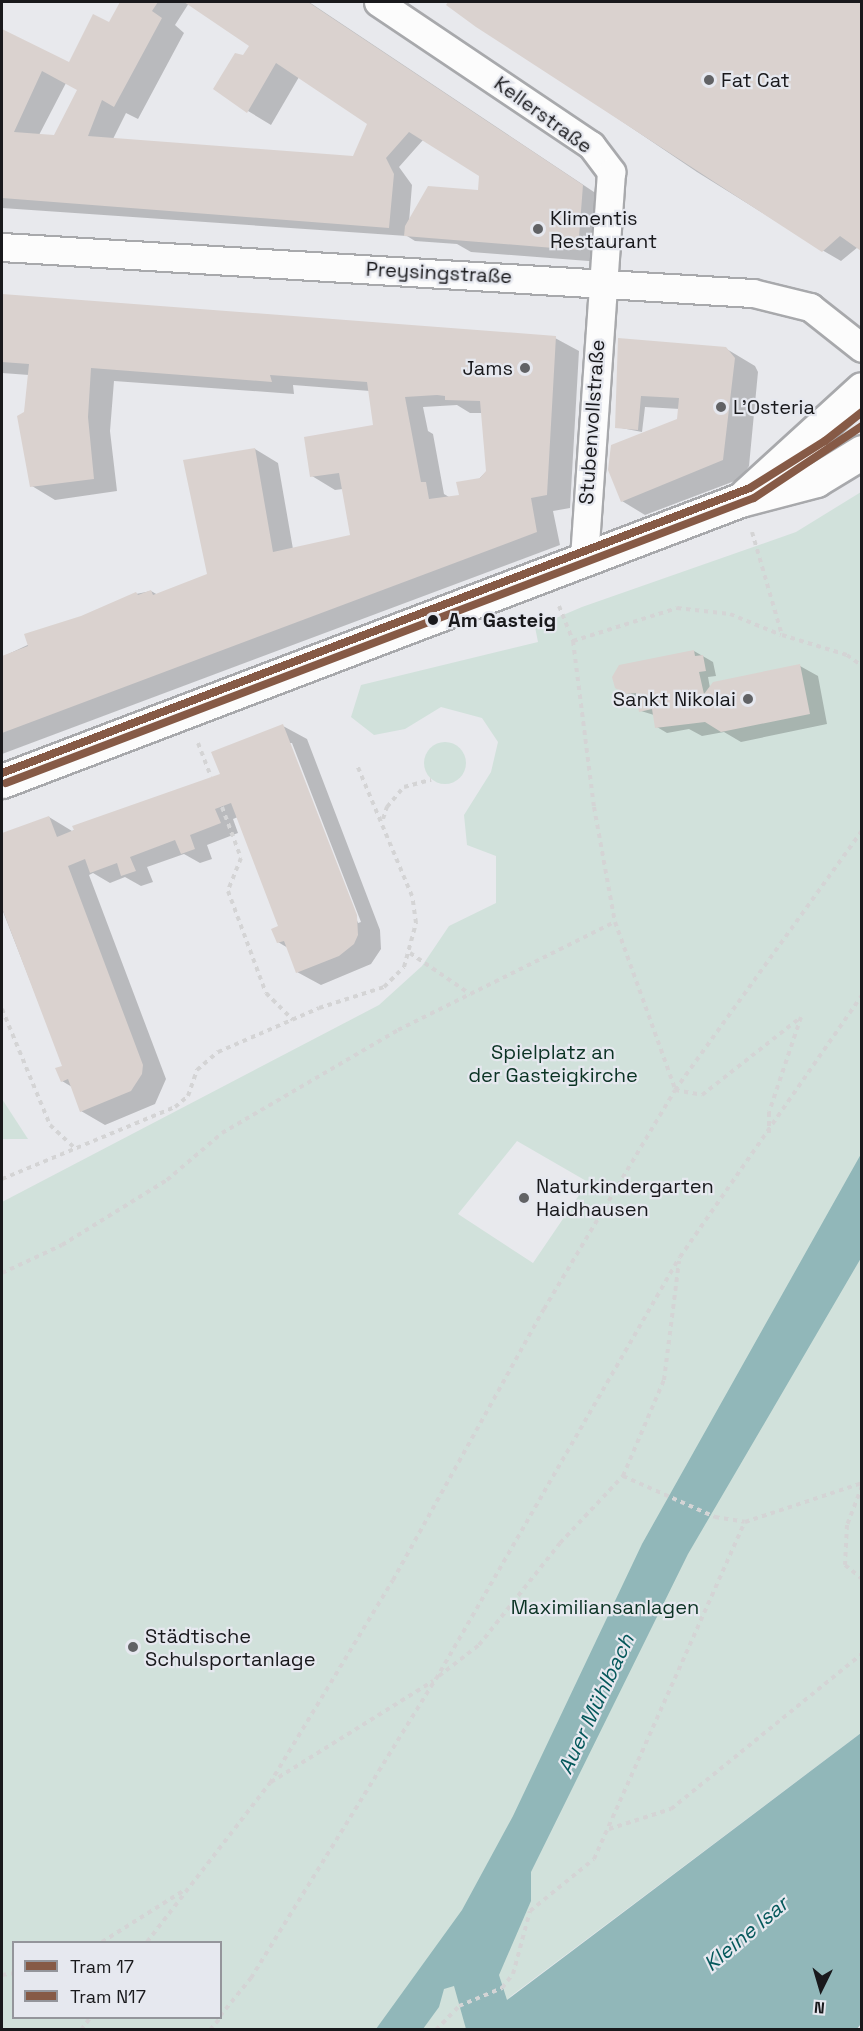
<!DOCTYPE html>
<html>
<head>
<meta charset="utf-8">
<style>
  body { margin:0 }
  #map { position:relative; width:863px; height:2031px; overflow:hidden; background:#e8e9ed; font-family:"Space Grotesk",sans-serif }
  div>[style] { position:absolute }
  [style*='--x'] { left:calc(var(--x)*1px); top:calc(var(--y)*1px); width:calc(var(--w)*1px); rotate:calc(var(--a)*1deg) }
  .green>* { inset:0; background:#d1e1db }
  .round { border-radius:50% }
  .water>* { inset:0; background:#91b7b9 }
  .shadow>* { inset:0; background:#0003 }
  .building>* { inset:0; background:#dad2cf }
  .path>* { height:4px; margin-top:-2px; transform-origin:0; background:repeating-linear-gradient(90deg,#d4d4d5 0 4.5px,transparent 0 9px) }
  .roads { filter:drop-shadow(2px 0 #a8a9ac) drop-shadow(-2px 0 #a8a9ac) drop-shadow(0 2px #a8a9ac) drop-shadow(0 -2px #a8a9ac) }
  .street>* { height:27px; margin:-13.5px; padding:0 13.5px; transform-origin:13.5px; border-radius:13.5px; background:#fcfcfc }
  .secondary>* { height:33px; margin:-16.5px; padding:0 16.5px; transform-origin:16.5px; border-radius:16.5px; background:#fcfcfc }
  .tram-1>* { height:8px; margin:-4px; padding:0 4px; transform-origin:4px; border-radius:4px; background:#865a46 }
  .tram-2>* { height:8px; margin:-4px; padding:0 4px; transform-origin:4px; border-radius:4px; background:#865a46 }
  .dots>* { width:16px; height:16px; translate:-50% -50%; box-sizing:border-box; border:3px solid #e6e8ef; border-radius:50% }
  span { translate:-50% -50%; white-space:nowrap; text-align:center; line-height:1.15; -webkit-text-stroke:4.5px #e6e8ef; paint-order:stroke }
  .poi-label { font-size:20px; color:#19191c }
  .left { translate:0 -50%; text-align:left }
  .right { translate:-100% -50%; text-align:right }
  .street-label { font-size:20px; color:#19191c }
  .stop-label { font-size:20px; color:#19191c; font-weight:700 }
  .park-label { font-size:20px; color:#0b3324 }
  .water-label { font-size:21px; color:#05585b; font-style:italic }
  .frame { position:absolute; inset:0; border:3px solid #19191c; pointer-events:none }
  .legend { position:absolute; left:12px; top:1941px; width:210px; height:78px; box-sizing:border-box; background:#e6e8ef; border:2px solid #94959b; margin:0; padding:8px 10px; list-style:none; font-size:18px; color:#19191c }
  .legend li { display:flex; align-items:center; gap:12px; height:30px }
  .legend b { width:30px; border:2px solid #94959b }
  .north { position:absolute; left:791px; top:1959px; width:60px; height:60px; -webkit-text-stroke:4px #e6e8ef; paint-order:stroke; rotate:185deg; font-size:16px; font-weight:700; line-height:24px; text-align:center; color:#19191c }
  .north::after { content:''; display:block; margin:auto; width:21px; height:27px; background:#19191c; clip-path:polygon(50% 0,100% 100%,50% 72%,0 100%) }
</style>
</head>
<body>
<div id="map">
  <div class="green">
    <i style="clip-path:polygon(evenodd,861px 492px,861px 1733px,511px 1996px,482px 2029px,2px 2029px,2px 1202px,379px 1005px,422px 966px,449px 926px,496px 903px,496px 856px,467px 845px,464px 815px,491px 772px,498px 742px,482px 718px,441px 707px,405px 729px,374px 735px,351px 717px,361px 685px,538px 642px,535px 627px,582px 607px,796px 532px,861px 492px,517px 1141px,588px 1182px,533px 1263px,458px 1214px,517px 1141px,861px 492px,14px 1942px,220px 1942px,220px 2018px,14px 2018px,14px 1942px)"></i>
    <i class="round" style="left:424px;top:742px;width:42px;height:42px"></i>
    <i style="clip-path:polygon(2px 1099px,28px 1139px,2px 1139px)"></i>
  </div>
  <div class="water">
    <i style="clip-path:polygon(861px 1154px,861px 1258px,688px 1554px,531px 1872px,531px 1901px,499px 1975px,507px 2000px,861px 1733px,861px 2024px,856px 2030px,466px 2029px,454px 1986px,444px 1989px,439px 2007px,423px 2029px,376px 2029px,462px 1910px,513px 1816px,642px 1544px)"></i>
  </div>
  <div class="shadow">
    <i style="clip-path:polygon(evenodd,121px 2px,309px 2px,606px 200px,601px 262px,471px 252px,457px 244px,415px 241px,407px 236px,2px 208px,2px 30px,70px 64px,110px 24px,121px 2px,189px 3px,251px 45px,244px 56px,248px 111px,271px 125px,299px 77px,369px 124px,354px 157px,113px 139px,126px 113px,138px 119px,184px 33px,175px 25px,189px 3px,121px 2px,66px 83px,79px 90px,55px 136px,39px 135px,66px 83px,121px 2px,423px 140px,481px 175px,480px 192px,409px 222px,412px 185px,399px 167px,423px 140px)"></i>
    <i style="clip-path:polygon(450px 2px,862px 2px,862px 249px,858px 247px,841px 261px,822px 250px,697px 172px,448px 4px)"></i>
    <i style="clip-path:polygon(evenodd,2px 296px,555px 338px,579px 351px,570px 508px,553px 511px,560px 545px,2px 754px,2px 657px,136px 594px,151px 591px,158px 595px,209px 575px,255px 449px,278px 463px,293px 549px,351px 536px,343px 489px,335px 490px,312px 476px,375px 426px,370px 391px,293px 385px,294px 394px,114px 381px,110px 431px,117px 491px,55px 500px,32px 486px,26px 412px,29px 375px,2px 373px,2px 296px,457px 405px,470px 413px,482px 413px,487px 471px,461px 496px,449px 497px,444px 494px,433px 434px,428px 431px,423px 407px,457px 405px)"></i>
    <i style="clip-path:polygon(619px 339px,725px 348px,755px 366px,758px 372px,749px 466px,740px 479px,645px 515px,622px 501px,679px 420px,680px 409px,645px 407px,642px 432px,616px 427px)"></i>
    <i style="clip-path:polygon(694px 651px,713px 662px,716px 676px,708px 677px,710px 688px,800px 666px,818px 676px,827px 724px,741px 742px,724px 732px,702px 736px,689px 729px,667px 733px,657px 727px,654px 715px,641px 711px,639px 699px,626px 693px)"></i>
    <i style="clip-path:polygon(evenodd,283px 726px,307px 739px,380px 930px,381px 949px,371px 964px,321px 985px,297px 972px,288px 948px,278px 942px,280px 927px,238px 817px,233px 819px,238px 833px,207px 845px,212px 859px,200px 863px,184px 854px,147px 867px,153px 882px,141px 886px,125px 877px,110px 883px,93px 873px,89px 875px,166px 1079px,155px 1104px,105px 1125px,81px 1111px,72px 1087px,62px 1081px,64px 1067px,2px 909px,2px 835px,49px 817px,72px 831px,222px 775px,283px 726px,289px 743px,292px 743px,361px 922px,358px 923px,289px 743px)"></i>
  </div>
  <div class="building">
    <i style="clip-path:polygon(evenodd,120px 2px,158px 2px,152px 11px,162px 18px,114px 107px,102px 100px,88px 136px,353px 156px,367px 124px,276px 63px,247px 113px,213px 89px,235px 53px,243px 55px,249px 46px,184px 2px,308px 2px,583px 185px,578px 250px,404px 236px,405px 226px,428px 186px,478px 190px,479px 176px,409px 132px,386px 158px,394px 174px,389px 228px,2px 198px,2px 29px,69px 62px,93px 14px,109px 22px,120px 2px,42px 71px,77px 90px,54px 135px,14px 132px,42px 71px)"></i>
    <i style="clip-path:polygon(448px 2px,861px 2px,861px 251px,840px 236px,822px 252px,476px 27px,446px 5px)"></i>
    <i style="clip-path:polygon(evenodd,2px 294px,556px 336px,547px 495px,531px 498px,537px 532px,2px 733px,2px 656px,28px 646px,24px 634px,81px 616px,136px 592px,138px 595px,151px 590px,153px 595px,207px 574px,183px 460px,255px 448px,273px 552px,350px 535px,339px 473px,310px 477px,304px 437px,373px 425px,367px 382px,270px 375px,272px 382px,91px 368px,88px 417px,94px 479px,30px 487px,17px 416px,24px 412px,29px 364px,2px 362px,2px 294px,437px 395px,445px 396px,445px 400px,480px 401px,486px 471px,480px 478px,456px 482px,459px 495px,429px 499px,426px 482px,421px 482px,405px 397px,437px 395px)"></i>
    <i style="clip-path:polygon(618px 338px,726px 347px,735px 358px,723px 460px,621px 502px,608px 470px,611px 445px,677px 419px,679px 398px,641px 396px,638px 430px,615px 428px)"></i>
    <i style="clip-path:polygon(694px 650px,695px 656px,703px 655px,706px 671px,699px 672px,704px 694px,713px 682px,800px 664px,810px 714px,721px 732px,705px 722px,655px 728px,652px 709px,639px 712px,636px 693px,626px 694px,615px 688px,612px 677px,619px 665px)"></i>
    <i style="clip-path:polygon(283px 724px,357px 915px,358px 935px,354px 944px,339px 956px,296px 973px,284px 941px,277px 943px,271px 929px,278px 926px,231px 803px,215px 809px,221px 823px,190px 835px,195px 849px,181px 854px,175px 840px,130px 857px,136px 871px,121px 876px,117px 863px,90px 873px,85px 859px,68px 866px,143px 1065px,142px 1074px,131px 1091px,80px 1112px,68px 1079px,61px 1082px,55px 1068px,62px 1066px,2px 908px,2px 833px,49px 816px,57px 837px,74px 830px,72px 826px,220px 774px,211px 752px)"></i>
  </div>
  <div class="path">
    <i style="--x:752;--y:532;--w:107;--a:73.8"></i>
    <i style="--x:782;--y:635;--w:68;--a:17.1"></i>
    <i style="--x:847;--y:655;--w:19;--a:36"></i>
    <i style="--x:559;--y:606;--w:38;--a:68"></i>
    <i style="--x:573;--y:641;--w:167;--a:82.8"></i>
    <i style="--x:594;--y:807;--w:117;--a:79.7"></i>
    <i style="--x:615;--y:922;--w:177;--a:70.2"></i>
    <i style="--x:573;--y:641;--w:109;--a:-17.6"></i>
    <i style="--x:677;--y:608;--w:53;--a:6.5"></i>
    <i style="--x:730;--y:614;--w:55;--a:22.4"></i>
    <i style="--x:198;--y:743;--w:36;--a:69"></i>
    <i style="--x:222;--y:807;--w:54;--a:69.6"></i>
    <i style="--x:241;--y:858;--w:35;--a:112"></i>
    <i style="--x:228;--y:891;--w:109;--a:69.6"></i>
    <i style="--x:266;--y:993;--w:38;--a:45"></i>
    <i style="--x:383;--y:819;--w:13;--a:-72"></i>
    <i style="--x:387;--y:807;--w:26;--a:-50"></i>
    <i style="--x:404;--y:787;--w:28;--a:-15"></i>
    <i style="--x:410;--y:953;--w:73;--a:34.3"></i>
    <i style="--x:2;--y:1009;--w:126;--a:67.5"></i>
    <i style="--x:50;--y:1125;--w:35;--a:43"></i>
    <i style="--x:675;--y:1090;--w:27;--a:10"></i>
    <i style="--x:702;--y:1095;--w:126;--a:-38.2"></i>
    <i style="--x:801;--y:1017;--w:100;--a:108.6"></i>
    <i style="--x:769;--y:1112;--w:21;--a:90"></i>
    <i style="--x:2;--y:1179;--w:187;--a:-22.6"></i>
    <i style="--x:175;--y:1107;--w:17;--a:-40"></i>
    <i style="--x:188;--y:1096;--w:28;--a:-71"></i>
    <i style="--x:197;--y:1070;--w:28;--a:-41"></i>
    <i style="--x:218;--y:1052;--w:110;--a:-23.5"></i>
    <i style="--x:319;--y:1008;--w:68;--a:-17.9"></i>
    <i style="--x:384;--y:987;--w:28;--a:-45"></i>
    <i style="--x:404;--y:967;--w:46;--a:-74.7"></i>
    <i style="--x:416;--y:923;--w:27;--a:-98"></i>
    <i style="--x:412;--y:896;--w:142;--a:-112.8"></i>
    <i style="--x:2;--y:1273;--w:66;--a:-25"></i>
    <i style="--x:62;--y:1245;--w:123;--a:-31.8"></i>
    <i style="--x:167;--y:1180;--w:72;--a:-40.5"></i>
    <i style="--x:222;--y:1133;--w:204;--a:-30.3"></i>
    <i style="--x:398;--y:1030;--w:242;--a:-26.5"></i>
    <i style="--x:623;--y:1476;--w:104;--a:-66.9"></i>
    <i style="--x:664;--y:1380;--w:120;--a:-82.8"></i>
    <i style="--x:862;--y:1486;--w:42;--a:111"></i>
    <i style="--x:847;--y:1525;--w:40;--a:92.9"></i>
    <i style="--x:845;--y:1565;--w:22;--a:39"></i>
    <i style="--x:439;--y:1676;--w:51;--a:-37.8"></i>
    <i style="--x:479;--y:1645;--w:130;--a:-51.5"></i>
    <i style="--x:560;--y:1543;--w:92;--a:-46.8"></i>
    <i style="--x:623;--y:1476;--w:101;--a:24"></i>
    <i style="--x:715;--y:1517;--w:30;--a:9"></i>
    <i style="--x:745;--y:1522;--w:123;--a:-18.4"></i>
    <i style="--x:271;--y:1782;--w:191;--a:-31.9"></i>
    <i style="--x:609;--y:1829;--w:65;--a:-17.9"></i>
    <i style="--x:671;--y:1809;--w:246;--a:-39.1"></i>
    <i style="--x:102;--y:1942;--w:99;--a:-32.2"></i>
    <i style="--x:147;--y:1942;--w:201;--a:-52.3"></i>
    <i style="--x:270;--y:1783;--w:237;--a:-58.8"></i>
    <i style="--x:393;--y:1580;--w:310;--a:-60.9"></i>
    <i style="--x:544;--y:1309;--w:255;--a:-59.1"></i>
    <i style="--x:675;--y:1090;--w:319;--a:-54.2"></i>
    <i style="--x:2;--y:1975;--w:12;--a:-9"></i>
    <i style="--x:220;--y:2016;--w:49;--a:-50.8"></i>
    <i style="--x:251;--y:1978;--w:352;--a:-58.3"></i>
    <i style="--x:436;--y:1679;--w:487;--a:-60"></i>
    <i style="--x:680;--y:1257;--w:319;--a:-55.2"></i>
    <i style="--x:81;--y:2030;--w:15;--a:-53"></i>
    <i style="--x:210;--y:2030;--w:16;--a:-50"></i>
    <i style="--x:436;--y:2030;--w:33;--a:-46"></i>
    <i style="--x:459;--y:2006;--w:47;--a:-22.7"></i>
    <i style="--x:502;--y:1988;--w:18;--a:-52"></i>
    <i style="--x:513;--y:1974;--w:65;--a:-74.9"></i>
    <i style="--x:530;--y:1911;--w:82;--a:-39.1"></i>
    <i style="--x:594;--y:1859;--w:369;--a:-65.9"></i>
  </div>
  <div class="roads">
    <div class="street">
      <i style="--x:378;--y:2;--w:257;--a:33.9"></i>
      <i style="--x:591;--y:145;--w:34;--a:53"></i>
      <i style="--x:611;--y:172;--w:391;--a:94"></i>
      <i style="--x:2;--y:247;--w:752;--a:3.51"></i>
      <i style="--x:753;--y:293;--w:59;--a:13.8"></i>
      <i style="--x:810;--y:307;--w:66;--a:38.3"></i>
    </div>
    <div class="secondary">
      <i style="--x:746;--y:495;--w:157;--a:-42.4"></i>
      <i style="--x:2;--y:781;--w:790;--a:-20.84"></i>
      <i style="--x:740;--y:500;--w:79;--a:-14.7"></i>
      <i style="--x:816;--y:480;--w:54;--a:-31.3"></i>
    </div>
  </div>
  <div class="tram-1">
    <i style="--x:2;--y:773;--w:800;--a:-20.86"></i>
    <i style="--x:750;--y:488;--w:89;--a:-32.1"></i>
    <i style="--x:825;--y:441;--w:47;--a:-38.1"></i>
  </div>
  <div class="tram-2">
    <i style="--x:6;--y:783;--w:800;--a:-20.86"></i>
    <i style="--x:754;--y:498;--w:130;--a:-33.7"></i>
  </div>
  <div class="dots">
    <i style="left:709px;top:80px;background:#616265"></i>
    <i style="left:538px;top:229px;background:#616265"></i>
    <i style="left:525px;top:368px;background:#616265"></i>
    <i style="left:721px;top:407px;background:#616265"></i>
    <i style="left:433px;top:620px;background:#19191c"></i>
    <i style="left:748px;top:699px;background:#616265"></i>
    <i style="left:524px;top:1198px;background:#616265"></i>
    <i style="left:133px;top:1647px;background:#616265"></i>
  </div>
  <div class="poi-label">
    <span class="left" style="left:721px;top:80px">Fat Cat</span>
    <span class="left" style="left:550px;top:230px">Klimentis<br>Restaurant</span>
    <span class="right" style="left:513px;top:368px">Jams</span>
    <span class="left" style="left:733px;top:407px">L'Osteria</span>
    <span class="right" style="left:736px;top:699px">Sankt Nikolai</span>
    <span class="left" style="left:536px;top:1198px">Naturkindergarten<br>Haidhausen</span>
    <span class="left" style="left:145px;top:1648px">Städtische<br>Schulsportanlage</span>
  </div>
  <div class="street-label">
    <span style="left:543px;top:115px;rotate:36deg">Kellerstraße</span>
    <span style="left:439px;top:273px;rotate:3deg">Preysingstraße</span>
    <span style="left:592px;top:422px;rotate:-86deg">Stubenvollstraße</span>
  </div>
  <div class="stop-label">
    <span class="left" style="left:448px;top:620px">Am Gasteig</span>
  </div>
  <div class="park-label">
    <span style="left:553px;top:1064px">Spielplatz an<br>der Gasteigkirche</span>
    <span style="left:605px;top:1607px">Maximiliansanlagen</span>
  </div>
  <div class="water-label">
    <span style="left:596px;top:1704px;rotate:-65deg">Auer Mühlbach</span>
    <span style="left:746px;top:1934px;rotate:-40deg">Kleine Isar</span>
  </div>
  <div class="frame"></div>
  <ul class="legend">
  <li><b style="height:8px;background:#865a46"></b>Tram 17</li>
  <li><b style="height:8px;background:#865a46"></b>Tram N17</li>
  </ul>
  <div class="north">N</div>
</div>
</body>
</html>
